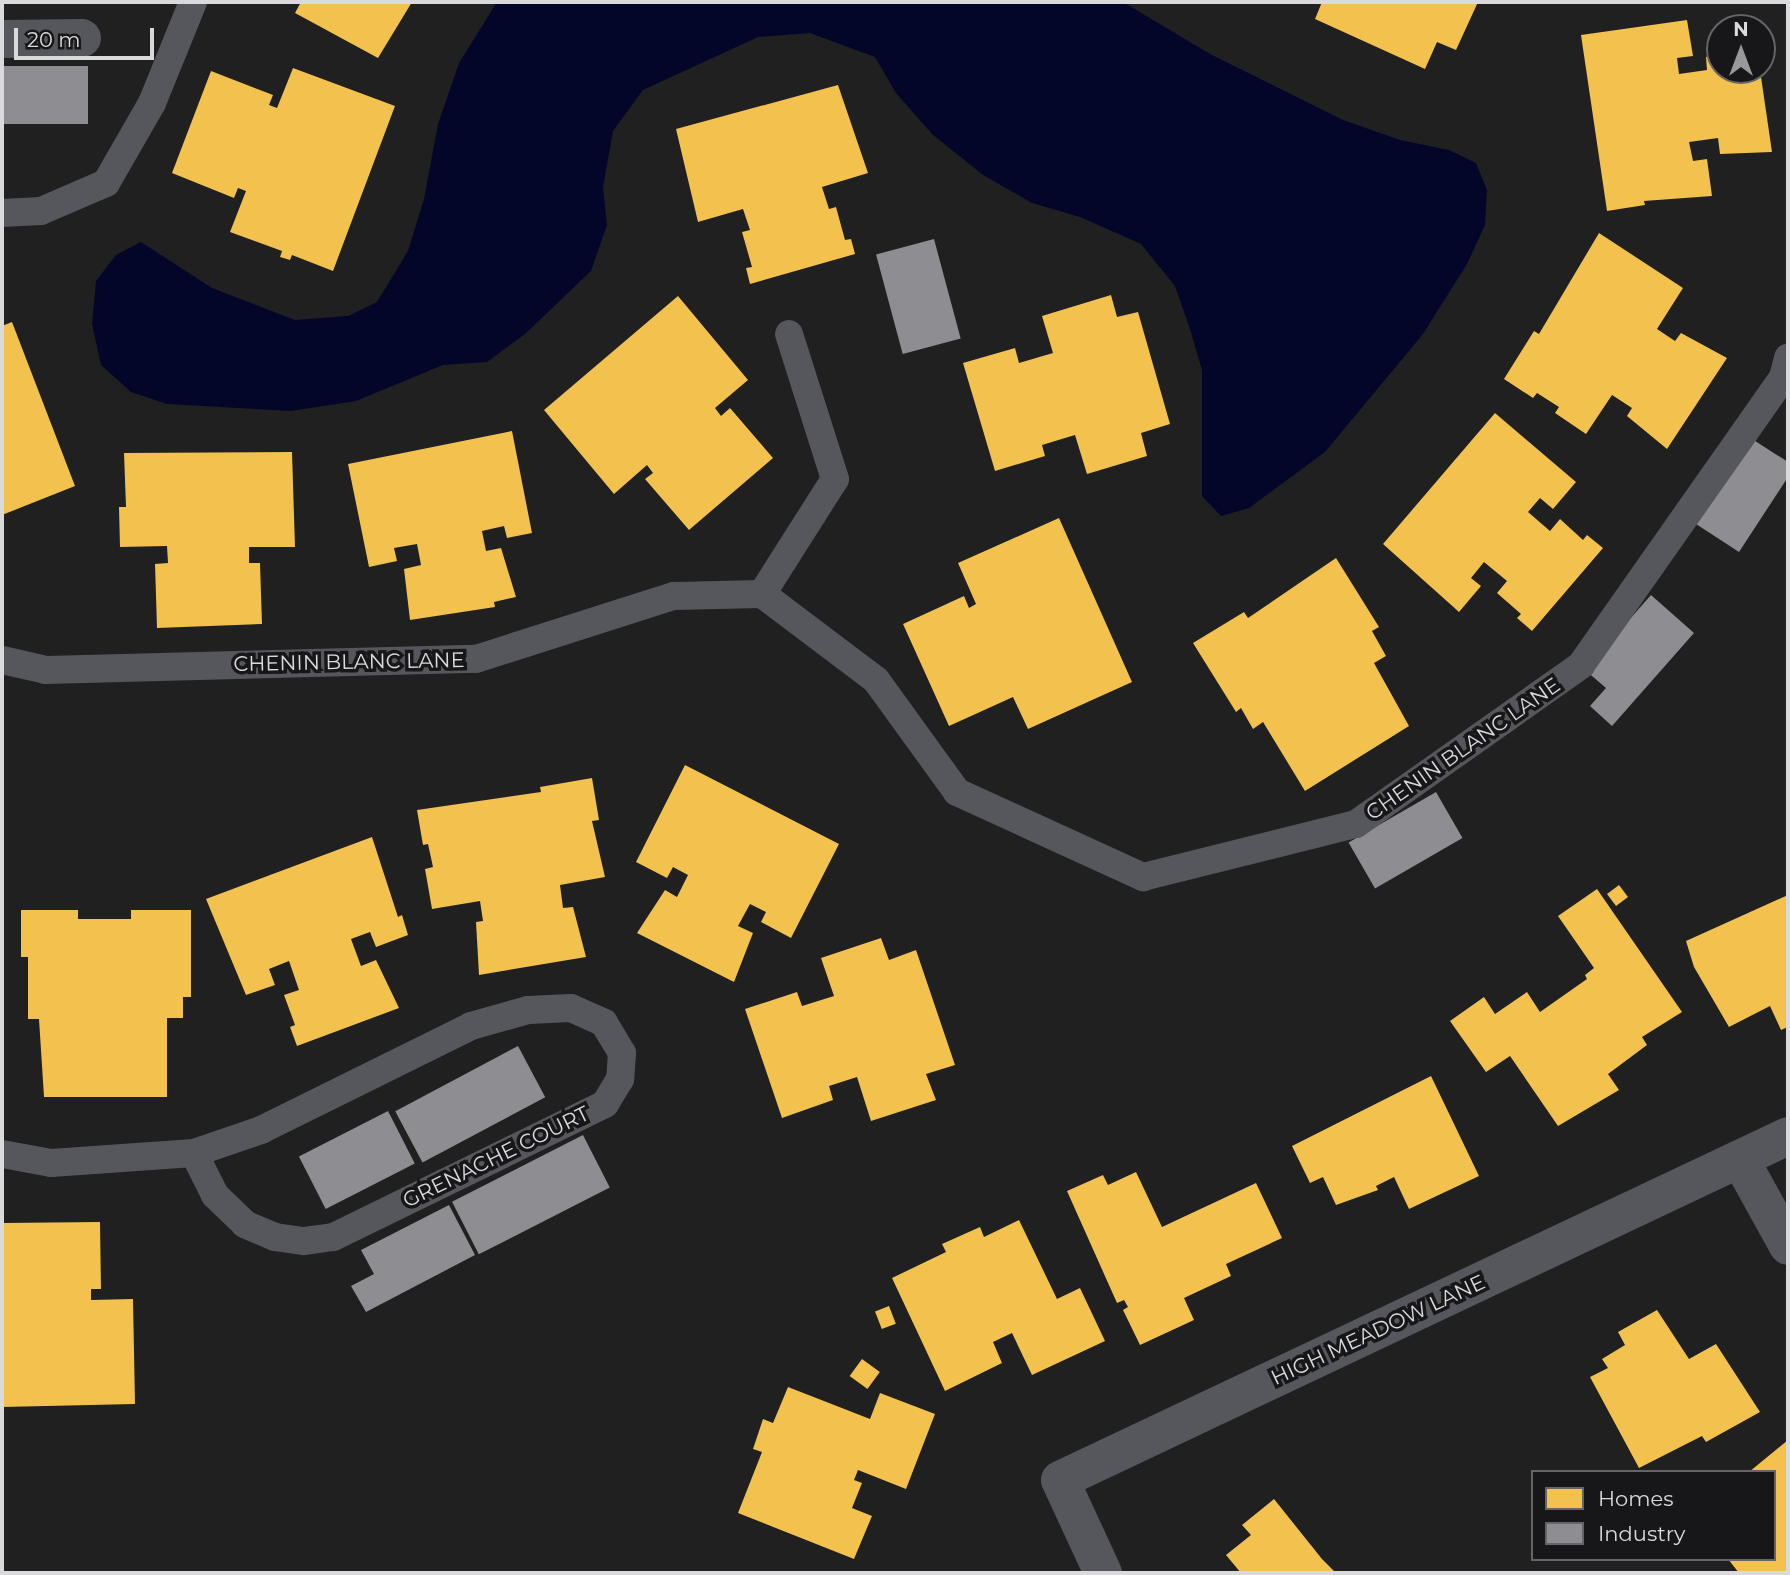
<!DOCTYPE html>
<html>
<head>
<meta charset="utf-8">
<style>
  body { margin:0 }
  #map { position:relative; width:1790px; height:1575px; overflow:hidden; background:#202020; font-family:Montserrat,sans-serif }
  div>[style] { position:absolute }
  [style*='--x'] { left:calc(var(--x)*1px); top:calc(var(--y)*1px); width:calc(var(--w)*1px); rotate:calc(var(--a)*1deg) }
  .water>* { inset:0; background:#030629 }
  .homes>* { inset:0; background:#f2c14e; transform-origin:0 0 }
  .industry>* { inset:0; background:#8d8d92; transform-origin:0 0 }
  .lane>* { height:28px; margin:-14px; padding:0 14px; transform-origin:14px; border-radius:14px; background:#56565d }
  .street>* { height:38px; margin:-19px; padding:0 19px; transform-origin:19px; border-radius:19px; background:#56565d }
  span { translate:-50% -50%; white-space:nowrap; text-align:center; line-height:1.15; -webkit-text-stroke:7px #171618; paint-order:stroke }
  .street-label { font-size:21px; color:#dad9db }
  .frame { position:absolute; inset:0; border:4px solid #dad9db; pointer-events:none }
  .legend { position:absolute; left:1531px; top:1470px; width:245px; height:91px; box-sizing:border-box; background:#171618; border:2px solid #656466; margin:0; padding:9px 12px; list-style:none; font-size:21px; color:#dad9db }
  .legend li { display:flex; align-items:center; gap:14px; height:35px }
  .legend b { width:35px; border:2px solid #656466 }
  .north { position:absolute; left:1706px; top:14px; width:70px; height:70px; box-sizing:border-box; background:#171618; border:2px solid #656466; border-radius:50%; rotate:0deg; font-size:19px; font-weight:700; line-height:28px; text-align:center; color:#dad9db }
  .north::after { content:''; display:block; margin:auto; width:24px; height:32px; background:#99989a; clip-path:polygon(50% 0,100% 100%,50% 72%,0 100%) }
  .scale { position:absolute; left:14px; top:28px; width:140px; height:32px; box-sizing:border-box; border:4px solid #dad9db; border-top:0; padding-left:9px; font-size:21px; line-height:24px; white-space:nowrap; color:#dad9db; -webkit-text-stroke:5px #171618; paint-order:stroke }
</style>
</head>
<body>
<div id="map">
  <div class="water">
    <i style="clip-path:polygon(497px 2px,1123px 2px,1210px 54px,1343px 120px,1400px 140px,1449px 150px,1476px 163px,1487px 190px,1485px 225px,1467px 264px,1423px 334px,1325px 452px,1249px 508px,1221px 516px,1202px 496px,1202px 370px,1190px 329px,1175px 286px,1141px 244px,1080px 217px,1032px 203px,983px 175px,932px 134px,896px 93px,875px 57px,810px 33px,758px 37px,643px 90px,613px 131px,603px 187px,607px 225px,591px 271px,525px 334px,487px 362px,443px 365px,356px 401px,291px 411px,167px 404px,131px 392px,101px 365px,92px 324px,96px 281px,116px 255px,141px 242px,212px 288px,295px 320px,348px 316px,377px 302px,408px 251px,424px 199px,438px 124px,459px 63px)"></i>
  </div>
  <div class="homes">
    <i style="clip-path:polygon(301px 2px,412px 2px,378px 58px,295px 13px)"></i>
    <i style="clip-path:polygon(1322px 2px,1478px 2px,1456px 50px,1437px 42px,1425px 69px,1315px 19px)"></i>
    <i style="clip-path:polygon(1687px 20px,1693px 56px,1677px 58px,1679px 74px,1707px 70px,1706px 57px,1720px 55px,1720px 70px,1760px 70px,1772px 152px,1720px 154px,1718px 138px,1689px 142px,1693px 161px,1707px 159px,1712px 196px,1644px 201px,1645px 205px,1607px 211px,1581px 35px)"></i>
    <i style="clip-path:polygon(293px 68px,395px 106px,333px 271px,292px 255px,290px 260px,280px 257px,282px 251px,230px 232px,246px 191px,238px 188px,234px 198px,172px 173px,211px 71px,273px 95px,269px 105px,277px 108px)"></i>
    <i style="clip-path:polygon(838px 85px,868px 173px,822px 187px,829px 209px,836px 207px,845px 240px,851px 239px,855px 254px,750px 284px,746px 268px,752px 267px,742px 232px,750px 230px,743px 209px,698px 222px,676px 129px)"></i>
    <i style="clip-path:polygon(1599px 233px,1683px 288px,1657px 329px,1675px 341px,1681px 333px,1727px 358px,1667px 449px,1627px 416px,1632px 408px,1612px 395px,1586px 434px,1555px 413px,1559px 407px,1537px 393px,1533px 398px,1504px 379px,1534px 331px,1539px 334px)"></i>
    <i style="clip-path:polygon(1111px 295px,1117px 317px,1138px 312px,1170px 424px,1141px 433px,1147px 456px,1087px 474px,1075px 435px,1042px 445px,1045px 456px,995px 471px,963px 363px,1015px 348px,1019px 363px,1053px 353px,1042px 316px)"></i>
    <i style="clip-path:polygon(678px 296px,748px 380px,715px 408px,721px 416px,730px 408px,773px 458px,689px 530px,645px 479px,653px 473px,647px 465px,614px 494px,544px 410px)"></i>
    <i style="clip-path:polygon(12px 322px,75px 486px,2px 515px,2px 326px)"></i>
    <i style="clip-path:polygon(1495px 413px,1576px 482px,1553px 509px,1540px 498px,1528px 512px,1550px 531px,1560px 519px,1583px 540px,1587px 535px,1603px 548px,1532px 631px,1517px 618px,1521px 614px,1497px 593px,1507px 581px,1484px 562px,1471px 578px,1481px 586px,1459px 612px,1383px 544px)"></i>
    <i style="clip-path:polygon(512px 431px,532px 533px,507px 538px,504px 526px,482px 531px,486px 551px,501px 548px,516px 597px,494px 602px,495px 607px,410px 620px,404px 569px,421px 565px,417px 544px,394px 548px,397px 561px,369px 567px,348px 464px)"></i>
    <i style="clip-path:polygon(292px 452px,295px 547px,249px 547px,249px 563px,260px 563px,262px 624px,157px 628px,155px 564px,168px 563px,167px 546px,120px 547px,119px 507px,126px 507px,124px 453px)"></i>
    <i style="clip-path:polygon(1059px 518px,1132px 682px,1028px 729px,1013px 697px,949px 726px,903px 624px,964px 596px,969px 608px,976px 604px,958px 563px)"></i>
    <i style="clip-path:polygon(1336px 558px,1379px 627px,1372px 631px,1386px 656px,1374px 663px,1409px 726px,1305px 791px,1263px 722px,1253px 729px,1241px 708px,1236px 712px,1193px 643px,1244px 612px,1248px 618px)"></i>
    <i style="clip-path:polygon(685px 765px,839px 844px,791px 938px,761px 922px,766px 912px,750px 904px,738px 926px,753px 933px,734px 982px,637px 933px,665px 890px,677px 897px,688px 875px,673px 867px,667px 878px,636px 862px)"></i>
    <i style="clip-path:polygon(592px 778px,599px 820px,592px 821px,605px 877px,560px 885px,563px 908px,573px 907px,586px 957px,479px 975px,476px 922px,483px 921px,480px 901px,432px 909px,425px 869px,433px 867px,428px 844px,423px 845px,417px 810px,541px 792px,540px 787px)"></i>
    <i style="clip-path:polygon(372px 837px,398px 917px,402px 915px,408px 935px,376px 947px,370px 932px,351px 939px,361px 966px,376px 960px,399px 1008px,297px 1046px,290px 1027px,295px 1025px,284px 995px,299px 990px,289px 961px,269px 969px,275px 985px,246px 995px,206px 899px)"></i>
    <i style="left:1619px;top:885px;width:15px;height:15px;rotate:53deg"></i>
    <i style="clip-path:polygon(1597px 889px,1682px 1012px,1642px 1037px,1647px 1045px,1608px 1074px,1619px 1090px,1558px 1126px,1510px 1056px,1486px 1072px,1450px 1021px,1484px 997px,1495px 1014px,1527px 992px,1540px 1012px,1587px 979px,1585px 975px,1594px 968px,1558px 916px)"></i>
    <i style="clip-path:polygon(1788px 895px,1788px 1027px,1781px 1030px,1770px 1006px,1729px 1027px,1694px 967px,1686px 941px)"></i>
    <i style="clip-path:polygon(21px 910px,78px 910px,78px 919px,131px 919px,131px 910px,191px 910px,191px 997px,183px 997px,183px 1018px,167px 1018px,167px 1097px,44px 1097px,39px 1019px,28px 1019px,28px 957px,21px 957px)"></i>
    <i style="clip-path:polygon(881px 938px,889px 960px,916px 950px,955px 1065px,926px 1074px,936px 1100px,871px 1121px,857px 1077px,829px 1086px,833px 1100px,782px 1118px,745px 1009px,797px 992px,802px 1006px,834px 996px,821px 958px)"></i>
    <i style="clip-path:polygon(1431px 1076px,1479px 1176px,1409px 1209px,1394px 1177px,1376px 1186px,1378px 1190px,1336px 1205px,1323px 1177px,1310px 1183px,1292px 1146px)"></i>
    <i style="clip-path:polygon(1136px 1172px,1162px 1227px,1256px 1183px,1282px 1238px,1226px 1264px,1231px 1276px,1184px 1298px,1194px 1320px,1140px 1345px,1123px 1310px,1128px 1307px,1124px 1300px,1117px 1303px,1067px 1191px,1103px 1175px,1108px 1185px)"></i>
    <i style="clip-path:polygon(1019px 1220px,1057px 1299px,1080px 1288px,1105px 1341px,1032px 1375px,1012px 1333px,993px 1342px,1002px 1363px,945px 1391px,892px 1278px,946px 1252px,942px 1244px,980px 1227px,984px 1237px)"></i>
    <i style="clip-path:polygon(100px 1222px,101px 1289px,91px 1289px,91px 1300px,133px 1299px,135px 1404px,2px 1407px,2px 1223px)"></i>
    <i style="left:889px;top:1306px;width:19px;height:15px;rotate:69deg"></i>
    <i style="clip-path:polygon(1657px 1310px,1689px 1359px,1716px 1344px,1760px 1412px,1706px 1442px,1702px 1436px,1639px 1468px,1590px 1377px,1608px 1368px,1602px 1359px,1625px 1345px,1618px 1332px)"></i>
    <i style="left:862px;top:1359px;width:22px;height:21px;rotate:36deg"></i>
    <i style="clip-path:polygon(788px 1387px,870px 1419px,880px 1393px,935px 1414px,906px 1489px,858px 1470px,854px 1480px,862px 1483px,852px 1508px,872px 1516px,854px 1559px,738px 1513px,762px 1452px,753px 1449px,763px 1419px,773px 1423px)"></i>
    <i style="clip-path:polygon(1788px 1440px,1788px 1573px,1739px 1573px,1728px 1559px,1774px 1559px,1774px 1472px,1749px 1472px)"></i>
    <i style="clip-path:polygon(1274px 1499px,1322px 1559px,1336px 1573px,1241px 1573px,1226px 1555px,1251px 1535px,1242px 1525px)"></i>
  </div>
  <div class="industry">
    <i style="left:2px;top:66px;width:86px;height:58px"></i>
    <i style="left:934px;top:239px;width:103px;height:60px;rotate:75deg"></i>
    <i style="clip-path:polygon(1752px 439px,1788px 462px,1788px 477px,1739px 552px,1696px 524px)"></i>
    <i style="clip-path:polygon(1651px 595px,1694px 633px,1612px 726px,1590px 706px,1606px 688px,1585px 670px)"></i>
    <i style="left:1436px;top:792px;width:53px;height:101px;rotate:60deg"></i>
    <i style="left:518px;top:1046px;width:58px;height:139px;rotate:62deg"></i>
    <i style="left:388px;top:1111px;width:59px;height:100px;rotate:63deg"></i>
    <i style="left:583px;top:1135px;width:59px;height:147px;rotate:63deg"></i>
    <i style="clip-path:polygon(449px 1205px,475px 1255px,366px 1312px,351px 1286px,374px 1274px,361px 1250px)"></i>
  </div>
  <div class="lane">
    <i style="--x:2;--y:213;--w:39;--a:-3"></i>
    <i style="--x:41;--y:211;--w:71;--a:-23.3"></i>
    <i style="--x:106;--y:183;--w:92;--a:-60.1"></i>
    <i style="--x:152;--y:103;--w:109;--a:-67.9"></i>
    <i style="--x:762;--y:594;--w:136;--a:-57.6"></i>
    <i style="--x:835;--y:479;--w:152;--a:-107.6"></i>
    <i style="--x:2;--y:660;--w:45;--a:12.8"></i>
    <i style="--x:46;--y:670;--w:430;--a:-1.5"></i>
    <i style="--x:476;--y:659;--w:208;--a:-17.7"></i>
    <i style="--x:674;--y:596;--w:88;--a:-1.3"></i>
    <i style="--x:762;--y:594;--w:143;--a:37"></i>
    <i style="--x:876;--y:680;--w:138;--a:54.1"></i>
    <i style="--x:957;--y:792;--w:205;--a:24.6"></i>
    <i style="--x:1143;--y:877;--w:219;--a:-14"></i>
    <i style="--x:1356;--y:824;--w:276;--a:-35.2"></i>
    <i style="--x:1581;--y:665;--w:351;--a:-54.9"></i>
    <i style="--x:1783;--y:378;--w:21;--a:-76"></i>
    <i style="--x:2;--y:1154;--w:50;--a:10.4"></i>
    <i style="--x:51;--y:1163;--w:143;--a:-4"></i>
    <i style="--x:194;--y:1153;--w:71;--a:-18.9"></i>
    <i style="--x:261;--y:1130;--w:234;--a:-26.3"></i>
    <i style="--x:471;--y:1026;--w:59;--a:-15.7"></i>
    <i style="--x:528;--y:1010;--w:43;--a:-2.7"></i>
    <i style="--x:571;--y:1008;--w:36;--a:24"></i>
    <i style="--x:604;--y:1023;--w:35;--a:59"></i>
    <i style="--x:622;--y:1053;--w:26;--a:94"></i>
    <i style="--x:620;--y:1079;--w:29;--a:121"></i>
    <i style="--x:605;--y:1104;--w:303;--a:153.9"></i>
    <i style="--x:333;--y:1237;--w:30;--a:172"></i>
    <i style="--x:303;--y:1241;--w:28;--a:-172"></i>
    <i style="--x:275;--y:1237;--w:33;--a:-157"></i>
    <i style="--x:245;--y:1224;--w:42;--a:-136"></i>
    <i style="--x:215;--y:1195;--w:47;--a:-116.6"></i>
  </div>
  <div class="street">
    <i style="--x:2;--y:39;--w:80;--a:-0.7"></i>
    <i style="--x:1740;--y:1159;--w:99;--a:61.1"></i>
    <i style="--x:1103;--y:1573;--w:102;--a:-114.8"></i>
    <i style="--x:1060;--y:1480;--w:805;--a:-25.29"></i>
  </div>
  <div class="street-label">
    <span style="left:349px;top:662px;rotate:-1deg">CHENIN BLANC LANE</span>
    <span style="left:1463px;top:749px;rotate:-35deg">CHENIN BLANC LANE</span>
    <span style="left:496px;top:1157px;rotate:-26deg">GRENACHE COURT</span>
    <span style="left:1378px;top:1330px;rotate:-25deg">HIGH MEADOW LANE</span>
  </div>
  <div class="frame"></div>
  <ul class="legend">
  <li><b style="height:19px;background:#f2c14e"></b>Homes</li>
  <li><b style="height:19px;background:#8d8d92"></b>Industry</li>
  </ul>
  <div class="north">N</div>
  <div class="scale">20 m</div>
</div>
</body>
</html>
